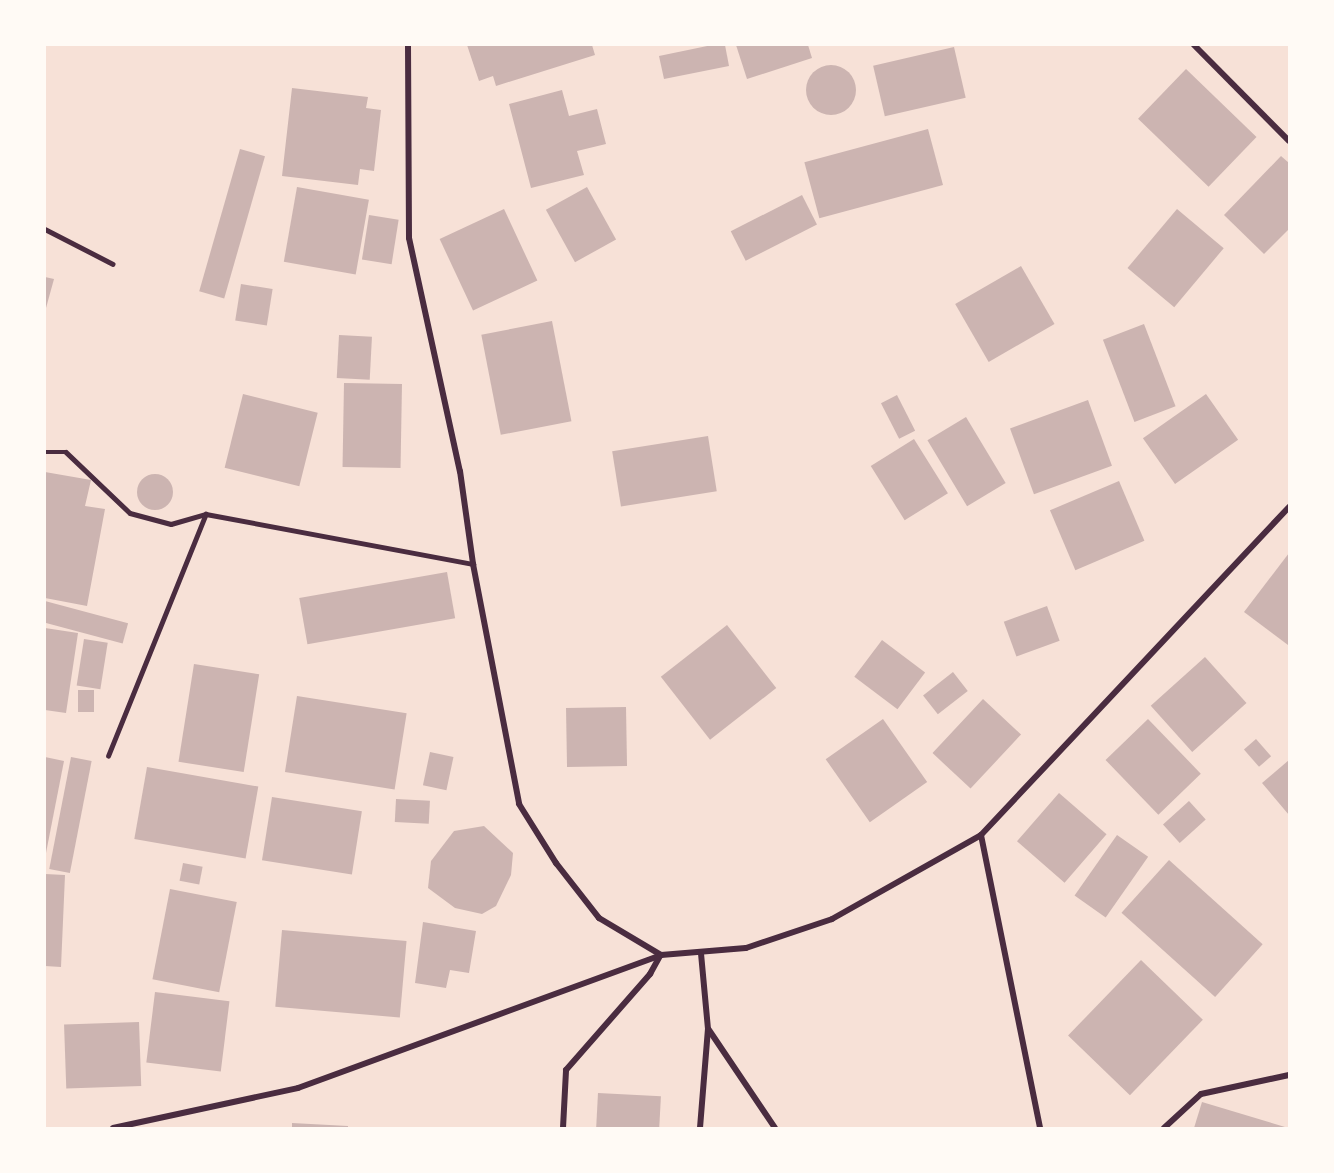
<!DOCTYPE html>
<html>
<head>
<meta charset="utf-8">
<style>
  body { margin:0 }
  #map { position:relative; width:1334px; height:1173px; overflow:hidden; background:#f7e1d7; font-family:"Varela Round",sans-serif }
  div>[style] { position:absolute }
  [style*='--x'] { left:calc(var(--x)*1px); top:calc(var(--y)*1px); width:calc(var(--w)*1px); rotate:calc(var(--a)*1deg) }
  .building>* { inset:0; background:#ccb4b1; transform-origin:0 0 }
  .round { border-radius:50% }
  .service>* { height:4.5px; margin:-2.25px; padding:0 2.25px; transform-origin:2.25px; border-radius:2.25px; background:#4a2c40 }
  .minor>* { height:6px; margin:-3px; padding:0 3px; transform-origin:3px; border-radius:3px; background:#4a2c40 }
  span { translate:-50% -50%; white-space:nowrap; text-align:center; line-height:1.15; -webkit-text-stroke:6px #fffaf5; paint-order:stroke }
  .frame { position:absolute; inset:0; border:46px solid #fffaf5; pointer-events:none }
</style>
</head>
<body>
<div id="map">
  <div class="building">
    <i style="clip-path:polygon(467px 45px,592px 45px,595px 55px,496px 86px,493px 76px,479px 81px)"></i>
    <i style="clip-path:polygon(712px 45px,725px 45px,729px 66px,664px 79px,659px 56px)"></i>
    <i style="clip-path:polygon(736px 45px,808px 45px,812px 58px,747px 79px)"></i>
    <i style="left:954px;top:47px;width:52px;height:83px;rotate:77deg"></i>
    <i class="round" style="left:806px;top:65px;width:50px;height:50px"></i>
    <i style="left:1186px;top:69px;width:98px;height:69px;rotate:44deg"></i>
    <i style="clip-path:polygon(292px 88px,368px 97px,366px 108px,381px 110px,374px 171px,360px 169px,358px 185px,282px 176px)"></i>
    <i style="clip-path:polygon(562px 90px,569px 116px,597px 109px,606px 144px,577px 151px,584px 175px,531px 188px,509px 104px)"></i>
    <i style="left:928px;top:129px;width:58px;height:128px;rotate:75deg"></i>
    <i style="left:240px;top:149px;width:26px;height:148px;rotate:16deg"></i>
    <i style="clip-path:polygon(1281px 156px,1289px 163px,1289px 229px,1264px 254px,1224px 215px)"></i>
    <i style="left:297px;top:187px;width:73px;height:76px;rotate:10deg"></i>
    <i style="left:587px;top:187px;width:60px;height:47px;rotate:61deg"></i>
    <i style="left:802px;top:195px;width:33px;height:80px;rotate:63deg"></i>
    <i style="left:504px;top:209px;width:79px;height:71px;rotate:65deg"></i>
    <i style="left:1177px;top:209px;width:61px;height:77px;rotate:40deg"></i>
    <i style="left:369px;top:215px;width:30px;height:45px;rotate:9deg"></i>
    <i style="left:1021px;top:266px;width:67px;height:76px;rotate:60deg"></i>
    <i style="clip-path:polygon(45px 277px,54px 279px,46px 308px,45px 308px)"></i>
    <i style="left:241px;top:284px;width:32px;height:37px;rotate:9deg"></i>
    <i style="left:552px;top:321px;width:102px;height:72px;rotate:79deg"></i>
    <i style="left:1144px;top:324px;width:88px;height:44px;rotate:69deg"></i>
    <i style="left:339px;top:335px;width:33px;height:43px;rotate:3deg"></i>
    <i style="left:344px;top:383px;width:58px;height:84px;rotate:1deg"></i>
    <i style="left:243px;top:394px;width:77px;height:76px;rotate:14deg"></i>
    <i style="left:1206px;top:394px;width:56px;height:77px;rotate:55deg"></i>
    <i style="left:897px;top:395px;width:40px;height:18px;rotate:63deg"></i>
    <i style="left:1088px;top:400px;width:70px;height:83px;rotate:70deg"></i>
    <i style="left:966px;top:417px;width:77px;height:45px;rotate:59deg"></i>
    <i style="left:708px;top:436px;width:56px;height:97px;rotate:81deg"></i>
    <i style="left:914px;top:439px;width:64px;height:51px;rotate:58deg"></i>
    <i style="clip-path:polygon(45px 472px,91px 480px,85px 506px,105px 509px,87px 606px,45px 598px)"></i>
    <i class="round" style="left:137px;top:474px;width:36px;height:36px"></i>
    <i style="left:1119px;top:481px;width:65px;height:75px;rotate:67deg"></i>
    <i style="clip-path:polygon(1289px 553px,1289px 643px,1288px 645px,1244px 612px)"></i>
    <i style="left:447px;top:572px;width:47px;height:150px;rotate:80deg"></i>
    <i style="left:45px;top:601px;width:86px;height:21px;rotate:15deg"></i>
    <i style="left:1047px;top:606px;width:37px;height:46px;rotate:70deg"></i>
    <i style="left:727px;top:625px;width:80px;height:84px;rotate:52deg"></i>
    <i style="clip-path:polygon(45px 628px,78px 633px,66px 713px,45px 710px)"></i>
    <i style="left:84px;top:639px;width:24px;height:47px;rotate:9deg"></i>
    <i style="left:882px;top:640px;width:54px;height:46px;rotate:37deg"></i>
    <i style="left:1205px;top:657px;width:62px;height:73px;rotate:48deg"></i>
    <i style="left:194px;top:664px;width:66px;height:99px;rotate:9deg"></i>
    <i style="left:953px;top:672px;width:24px;height:38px;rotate:52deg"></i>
    <i style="left:78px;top:690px;width:16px;height:22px"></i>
    <i style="left:297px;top:696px;width:111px;height:77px;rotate:9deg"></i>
    <i style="left:983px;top:699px;width:52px;height:74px;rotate:43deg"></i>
    <i style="left:626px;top:707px;width:59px;height:60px;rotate:89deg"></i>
    <i style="left:883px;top:719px;width:77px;height:70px;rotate:55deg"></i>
    <i style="left:1148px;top:719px;width:76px;height:59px;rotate:46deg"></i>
    <i style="left:1256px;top:739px;width:23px;height:16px;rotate:49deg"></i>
    <i style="left:430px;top:752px;width:24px;height:34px;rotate:12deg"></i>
    <i style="clip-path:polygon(45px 757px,64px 761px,46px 853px,45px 853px)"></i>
    <i style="left:71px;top:757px;width:21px;height:114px;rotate:11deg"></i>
    <i style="clip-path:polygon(1289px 760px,1289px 815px,1262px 783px)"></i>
    <i style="left:147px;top:767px;width:113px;height:73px;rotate:10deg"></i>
    <i style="left:1059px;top:793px;width:63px;height:64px;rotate:41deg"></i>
    <i style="left:272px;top:797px;width:91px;height:64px;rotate:9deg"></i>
    <i style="left:396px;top:799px;width:34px;height:23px;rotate:3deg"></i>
    <i style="left:1189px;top:801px;width:25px;height:35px;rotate:48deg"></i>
    <i style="clip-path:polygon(484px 826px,513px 853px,511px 875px,496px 906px,482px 914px,455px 908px,428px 888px,431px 861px,454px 831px)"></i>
    <i style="left:1117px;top:835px;width:38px;height:74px;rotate:35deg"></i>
    <i style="left:1169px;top:860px;width:126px;height:71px;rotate:42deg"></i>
    <i style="left:183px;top:863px;width:20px;height:18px;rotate:11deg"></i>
    <i style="clip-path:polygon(45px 874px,65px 875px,61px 967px,45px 966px)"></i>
    <i style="left:170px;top:889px;width:68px;height:92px;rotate:11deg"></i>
    <i style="clip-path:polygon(423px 922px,476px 931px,469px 973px,450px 970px,446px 988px,415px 983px)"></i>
    <i style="left:282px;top:930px;width:125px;height:77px;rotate:5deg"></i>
    <i style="left:1141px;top:960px;width:86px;height:105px;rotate:44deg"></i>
    <i style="left:155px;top:992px;width:75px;height:71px;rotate:7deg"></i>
    <i style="left:139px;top:1022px;width:64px;height:75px;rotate:88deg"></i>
    <i style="left:598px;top:1093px;width:63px;height:35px;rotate:3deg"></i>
    <i style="clip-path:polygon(1202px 1102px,1285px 1127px,1285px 1128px,1194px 1128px)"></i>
    <i style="clip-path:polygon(292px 1123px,348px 1126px,348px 1128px,292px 1128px)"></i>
  </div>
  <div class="service">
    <i style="--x:45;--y:229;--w:76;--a:27.2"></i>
    <i style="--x:45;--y:452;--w:21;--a:0"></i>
    <i style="--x:66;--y:452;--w:88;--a:43.6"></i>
    <i style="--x:130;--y:513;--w:42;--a:15"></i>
    <i style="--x:171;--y:524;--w:36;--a:-16"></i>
    <i style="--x:108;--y:756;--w:261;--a:-68"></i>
    <i style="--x:206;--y:514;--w:272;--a:10.6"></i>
  </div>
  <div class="minor">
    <i style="--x:408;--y:45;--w:193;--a:89.7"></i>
    <i style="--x:409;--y:238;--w:239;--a:77.7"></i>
    <i style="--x:460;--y:471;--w:94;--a:82"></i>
    <i style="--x:473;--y:564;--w:244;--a:79.1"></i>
    <i style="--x:519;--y:804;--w:70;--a:57.9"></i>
    <i style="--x:556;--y:863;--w:70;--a:52"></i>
    <i style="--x:599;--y:918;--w:72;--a:30.8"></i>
    <i style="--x:661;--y:955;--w:85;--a:-4.7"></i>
    <i style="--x:746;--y:948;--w:91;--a:-18.6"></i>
    <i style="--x:832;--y:919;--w:171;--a:-29.4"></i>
    <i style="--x:981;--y:835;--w:450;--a:-46.8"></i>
    <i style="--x:1194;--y:45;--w:135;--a:45.3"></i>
    <i style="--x:981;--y:835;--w:299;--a:78.6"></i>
    <i style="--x:709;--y:1030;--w:118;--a:56"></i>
    <i style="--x:113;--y:1128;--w:189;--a:-12.2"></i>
    <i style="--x:298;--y:1088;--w:387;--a:-20.1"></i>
    <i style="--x:563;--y:1128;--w:58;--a:-87"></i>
    <i style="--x:566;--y:1070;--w:128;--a:-48.8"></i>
    <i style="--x:650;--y:974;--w:21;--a:-61"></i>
    <i style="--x:700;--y:1128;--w:99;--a:-85.4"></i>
    <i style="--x:708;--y:1029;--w:76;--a:-95.3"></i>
    <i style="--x:1164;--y:1128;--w:50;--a:-42.6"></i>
    <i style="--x:1201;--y:1094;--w:90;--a:-12.2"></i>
  </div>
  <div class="frame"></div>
</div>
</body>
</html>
